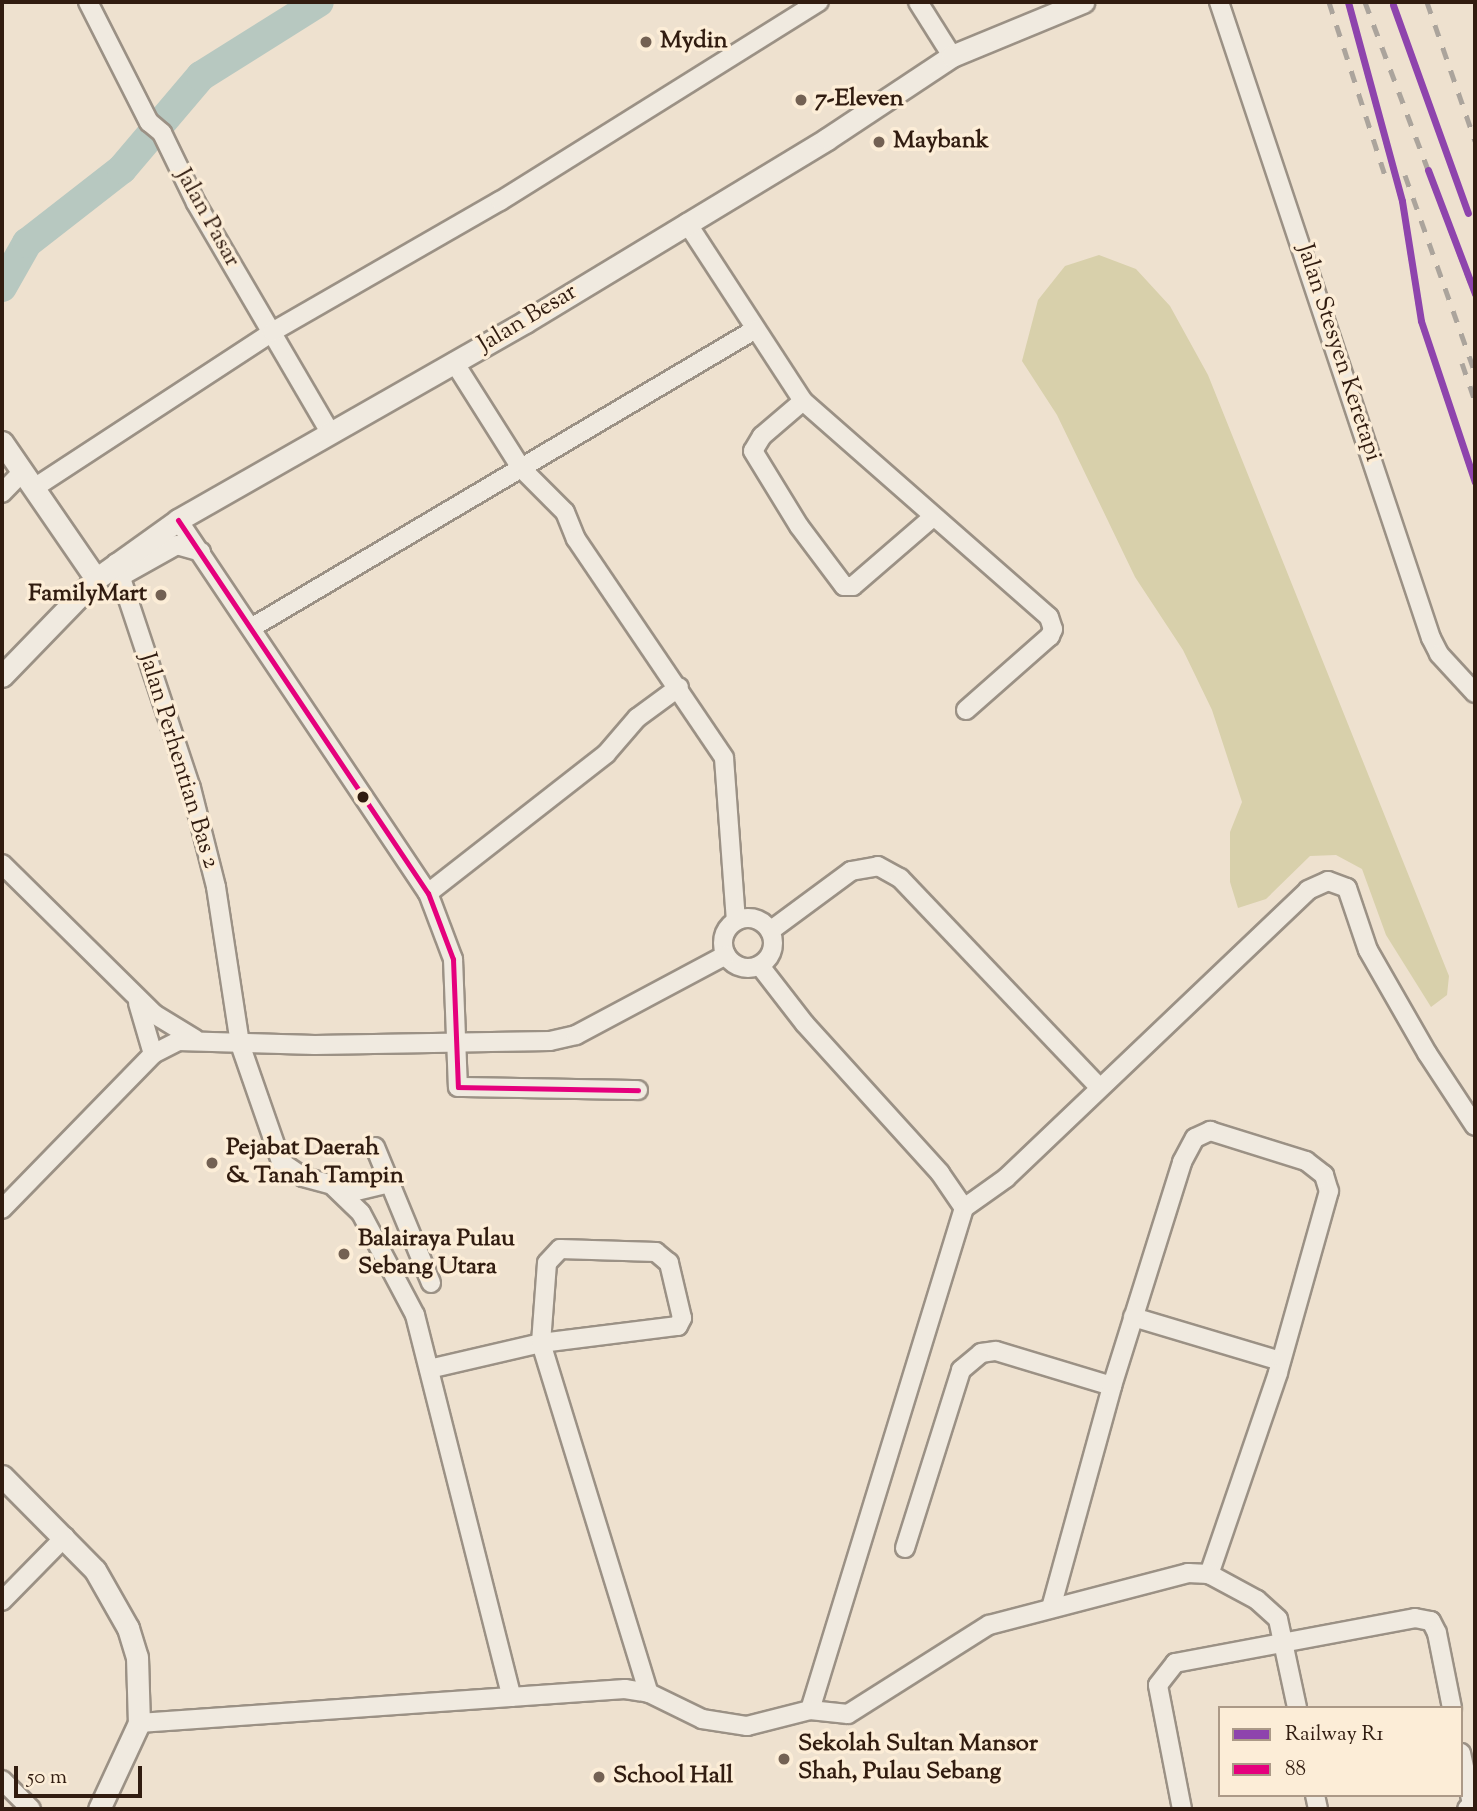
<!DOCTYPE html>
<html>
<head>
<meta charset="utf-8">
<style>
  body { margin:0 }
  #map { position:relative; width:1477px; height:1811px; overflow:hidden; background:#eee1cf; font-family:"Sorts Mill Goudy",serif }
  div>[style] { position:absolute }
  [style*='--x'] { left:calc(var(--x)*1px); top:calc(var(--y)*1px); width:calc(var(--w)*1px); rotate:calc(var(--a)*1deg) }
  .green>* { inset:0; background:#d8d0ab }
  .river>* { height:30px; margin:-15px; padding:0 15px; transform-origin:15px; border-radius:15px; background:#b7c8c0 }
  .roads { filter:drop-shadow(2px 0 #9b9185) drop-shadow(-2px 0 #9b9185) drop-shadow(0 2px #9b9185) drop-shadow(0 -2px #9b9185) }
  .minor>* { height:18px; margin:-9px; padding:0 9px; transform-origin:9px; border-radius:9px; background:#f0eae0 }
  .minor>.ring { margin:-9px; padding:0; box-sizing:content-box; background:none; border:18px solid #f0eae0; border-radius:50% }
  .tertiary>* { height:21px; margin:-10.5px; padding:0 10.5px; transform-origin:10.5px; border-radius:10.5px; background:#f0eae0 }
  .rail>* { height:5px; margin-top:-2.5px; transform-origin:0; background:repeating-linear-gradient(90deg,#aba49c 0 12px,transparent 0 24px) }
  .bus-1>* { height:5px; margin:-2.5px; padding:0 2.5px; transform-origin:2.5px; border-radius:2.5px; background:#e5007d }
  .rail-1>* { height:7px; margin:-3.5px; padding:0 3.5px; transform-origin:3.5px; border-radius:3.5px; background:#8e44ad }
  .dots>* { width:19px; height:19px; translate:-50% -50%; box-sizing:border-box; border:4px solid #fcedd7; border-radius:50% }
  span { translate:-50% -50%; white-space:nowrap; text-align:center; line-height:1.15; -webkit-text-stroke:7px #fcedd7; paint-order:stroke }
  .poi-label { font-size:24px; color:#311c10; font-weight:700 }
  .left { translate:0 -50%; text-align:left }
  .right { translate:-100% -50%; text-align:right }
  .street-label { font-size:24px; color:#311c10 }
  .frame { position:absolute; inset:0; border:4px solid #311c10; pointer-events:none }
  .legend { position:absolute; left:1218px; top:1706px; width:245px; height:91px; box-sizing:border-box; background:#fcedd7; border:2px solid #ab9987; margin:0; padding:9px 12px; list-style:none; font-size:21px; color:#311c10 }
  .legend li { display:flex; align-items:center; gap:14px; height:35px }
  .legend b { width:35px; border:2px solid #ab9987 }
  .scale { position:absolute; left:14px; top:1766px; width:128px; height:32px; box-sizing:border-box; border:4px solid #311c10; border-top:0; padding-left:9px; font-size:21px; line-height:24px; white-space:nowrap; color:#311c10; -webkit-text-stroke:5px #fcedd7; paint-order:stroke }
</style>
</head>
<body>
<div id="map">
  <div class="green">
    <i style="clip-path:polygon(1099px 255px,1136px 269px,1170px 306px,1208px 375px,1449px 976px,1447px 995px,1431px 1007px,1386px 935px,1362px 869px,1336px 855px,1310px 856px,1266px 899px,1238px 908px,1230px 882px,1230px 832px,1242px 802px,1212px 710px,1183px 650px,1135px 577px,1057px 415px,1022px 361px,1038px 300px,1065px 266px)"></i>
  </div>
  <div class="river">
    <i style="--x:2;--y:287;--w:51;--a:-60.4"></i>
    <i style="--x:27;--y:243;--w:120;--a:-37.9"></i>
    <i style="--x:122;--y:169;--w:122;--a:-49.7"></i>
    <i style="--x:201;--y:76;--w:139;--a:-32.1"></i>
  </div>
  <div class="roads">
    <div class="minor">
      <i style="--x:88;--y:2;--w:135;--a:63.1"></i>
      <i style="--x:149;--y:122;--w:17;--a:40"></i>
      <i style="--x:162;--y:133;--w:78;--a:64.1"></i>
      <i style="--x:196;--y:203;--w:265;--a:59.7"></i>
      <i style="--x:918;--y:2;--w:64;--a:57.8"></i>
      <i style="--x:1219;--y:2;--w:670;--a:71.57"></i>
      <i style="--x:1431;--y:638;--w:18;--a:63"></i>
      <i style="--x:1439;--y:654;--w:53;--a:47.3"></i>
      <i style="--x:687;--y:223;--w:212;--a:56.9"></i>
      <i style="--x:803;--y:401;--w:327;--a:41.3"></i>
      <i style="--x:1049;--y:617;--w:13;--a:72"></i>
      <i style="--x:1053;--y:629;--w:8;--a:113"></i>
      <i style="--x:1050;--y:636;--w:112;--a:138.6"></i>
      <i style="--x:454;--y:362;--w:125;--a:57.7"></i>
      <i style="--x:521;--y:468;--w:62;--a:45"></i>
      <i style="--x:565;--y:512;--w:29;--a:68"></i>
      <i style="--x:576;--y:539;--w:264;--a:55.9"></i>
      <i style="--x:724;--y:758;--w:163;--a:85.8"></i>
      <i style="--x:803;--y:401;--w:54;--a:139.5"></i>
      <i style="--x:762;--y:436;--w:17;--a:121"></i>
      <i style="--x:753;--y:451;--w:88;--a:58.5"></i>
      <i style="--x:799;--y:526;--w:75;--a:53.1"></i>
      <i style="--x:844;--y:586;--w:9;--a:0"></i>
      <i style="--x:853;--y:586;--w:106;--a:-40.8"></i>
      <i style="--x:34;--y:488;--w:285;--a:-33.2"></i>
      <i style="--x:272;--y:332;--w:263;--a:-29.9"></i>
      <i style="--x:500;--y:201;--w:376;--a:-32"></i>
      <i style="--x:2;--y:493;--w:29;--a:-46"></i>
      <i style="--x:178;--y:520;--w:449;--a:56.2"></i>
      <i style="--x:428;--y:893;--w:71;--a:69.3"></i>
      <i style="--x:453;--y:959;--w:128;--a:87.8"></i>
      <i style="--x:458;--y:1087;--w:180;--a:1"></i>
      <i style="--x:116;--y:563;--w:237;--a:71.6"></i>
      <i style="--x:191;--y:788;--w:102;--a:75.8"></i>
      <i style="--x:216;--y:887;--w:159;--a:81.3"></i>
      <i style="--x:240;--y:1044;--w:125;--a:70.8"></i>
      <i style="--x:281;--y:1162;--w:27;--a:34"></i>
      <i style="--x:303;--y:1177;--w:30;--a:15"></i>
      <i style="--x:332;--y:1185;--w:40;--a:44"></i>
      <i style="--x:361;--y:1213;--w:115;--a:62.1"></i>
      <i style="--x:415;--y:1315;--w:394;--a:75.8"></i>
      <i style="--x:120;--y:577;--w:65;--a:-29.3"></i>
      <i style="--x:177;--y:545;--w:25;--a:16"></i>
      <i style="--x:251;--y:628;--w:585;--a:-30.64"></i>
      <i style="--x:2;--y:864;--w:214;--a:44.6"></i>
      <i style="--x:154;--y:1014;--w:48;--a:31.4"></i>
      <i style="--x:428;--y:893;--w:226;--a:-38"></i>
      <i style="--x:606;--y:754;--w:48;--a:-49.3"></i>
      <i style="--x:637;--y:718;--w:52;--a:-36.4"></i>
      <i class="ring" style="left:723px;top:918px;width:32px;height:32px"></i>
      <i style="--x:770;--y:931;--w:101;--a:-36.5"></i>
      <i style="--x:851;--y:871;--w:27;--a:-10"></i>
      <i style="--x:878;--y:866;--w:25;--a:29"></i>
      <i style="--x:900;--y:878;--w:287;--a:46.4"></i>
      <i style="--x:760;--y:966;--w:73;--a:52.2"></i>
      <i style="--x:805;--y:1024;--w:201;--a:47.8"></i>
      <i style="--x:940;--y:1173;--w:42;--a:55.6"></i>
      <i style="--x:138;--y:1003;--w:53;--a:73.6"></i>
      <i style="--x:375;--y:1147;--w:147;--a:67.6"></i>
      <i style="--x:344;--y:1194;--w:47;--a:-13.4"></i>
      <i style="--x:2;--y:1209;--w:216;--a:-45.7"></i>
      <i style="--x:153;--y:1054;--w:28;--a:-27"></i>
      <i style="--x:178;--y:1041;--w:137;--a:1.7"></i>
      <i style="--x:315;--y:1045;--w:235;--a:-1"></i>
      <i style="--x:550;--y:1041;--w:27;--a:-13"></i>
      <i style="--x:576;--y:1035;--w:170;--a:-28.1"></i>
      <i style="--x:1133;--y:1317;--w:154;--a:16.6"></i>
      <i style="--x:429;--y:1369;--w:115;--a:-13.1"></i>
      <i style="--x:541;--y:1343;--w:138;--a:-7.1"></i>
      <i style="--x:678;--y:1326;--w:9;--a:-63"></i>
      <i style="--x:682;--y:1318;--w:57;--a:-103.3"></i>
      <i style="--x:669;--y:1263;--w:17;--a:-140"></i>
      <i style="--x:656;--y:1252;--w:96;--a:-178.2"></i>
      <i style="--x:560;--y:1249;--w:19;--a:133"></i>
      <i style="--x:547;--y:1263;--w:80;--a:94.3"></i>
      <i style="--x:541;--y:1343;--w:366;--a:72.9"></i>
      <i style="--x:905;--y:1548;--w:187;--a:-72.5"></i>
      <i style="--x:961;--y:1370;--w:26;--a:-40"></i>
      <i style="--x:981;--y:1353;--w:15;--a:-8"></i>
      <i style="--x:996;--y:1351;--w:121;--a:16.8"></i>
      <i style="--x:2;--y:1601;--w:90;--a:-45.5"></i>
      <i style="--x:1051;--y:1608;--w:230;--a:-74.6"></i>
      <i style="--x:1112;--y:1386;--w:235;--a:-72.6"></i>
      <i style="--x:1182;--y:1162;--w:27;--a:-62"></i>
      <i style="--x:1195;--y:1138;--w:17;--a:-25"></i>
      <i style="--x:1210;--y:1131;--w:101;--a:17.4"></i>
      <i style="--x:1306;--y:1161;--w:23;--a:38"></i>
      <i style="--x:1324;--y:1175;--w:17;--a:73"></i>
      <i style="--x:1329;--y:1191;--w:189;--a:105.7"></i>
      <i style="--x:1278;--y:1373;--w:213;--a:108.9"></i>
      <i style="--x:810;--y:1710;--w:525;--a:-72.95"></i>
      <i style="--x:964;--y:1208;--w:52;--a:-35.5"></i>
      <i style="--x:1006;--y:1178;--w:417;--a:-43.6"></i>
      <i style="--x:1308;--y:890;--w:22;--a:-24"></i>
      <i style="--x:1328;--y:881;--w:20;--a:20"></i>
      <i style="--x:1347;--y:888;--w:65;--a:71.3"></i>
      <i style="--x:1368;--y:950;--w:119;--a:60.2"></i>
      <i style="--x:1427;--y:1053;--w:87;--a:56.7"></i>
      <i style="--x:139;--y:1723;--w:487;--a:-4"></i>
      <i style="--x:625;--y:1689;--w:24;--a:9"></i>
      <i style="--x:649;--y:1693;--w:59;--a:26.1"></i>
      <i style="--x:702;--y:1719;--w:46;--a:8.8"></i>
      <i style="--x:747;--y:1726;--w:65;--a:-14.3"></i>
      <i style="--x:810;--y:1710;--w:38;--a:6"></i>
      <i style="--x:848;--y:1714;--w:167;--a:-32.3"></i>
      <i style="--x:989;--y:1625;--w:206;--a:-14.6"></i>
      <i style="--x:1188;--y:1573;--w:21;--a:3"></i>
      <i style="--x:1209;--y:1574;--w:55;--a:28.4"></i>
      <i style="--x:1257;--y:1600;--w:28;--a:42"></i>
      <i style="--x:1278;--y:1619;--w:91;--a:77.9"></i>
      <i style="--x:1461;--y:1753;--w:52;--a:77.8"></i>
      <i style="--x:1472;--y:1804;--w:7;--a:135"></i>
      <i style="--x:2;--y:1780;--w:41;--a:45"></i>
      <i style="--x:1315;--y:1795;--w:14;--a:78"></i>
      <i style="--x:1182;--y:1809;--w:126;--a:-101"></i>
      <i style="--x:1158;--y:1685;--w:28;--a:-52"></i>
      <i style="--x:1175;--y:1663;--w:244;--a:-10.6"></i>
      <i style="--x:1415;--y:1618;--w:16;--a:11"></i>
      <i style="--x:1431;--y:1621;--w:13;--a:63"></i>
      <i style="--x:1437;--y:1633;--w:76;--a:78.7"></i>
    </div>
    <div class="tertiary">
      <i style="--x:2;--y:442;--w:166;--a:55.5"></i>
      <i style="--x:2;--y:676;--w:135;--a:-45.9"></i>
      <i style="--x:96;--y:579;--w:101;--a:-35.7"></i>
      <i style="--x:178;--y:520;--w:400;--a:-29.7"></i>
      <i style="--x:525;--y:322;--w:353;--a:-31.2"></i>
      <i style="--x:827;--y:139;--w:150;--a:-33.6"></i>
      <i style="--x:952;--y:56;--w:142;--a:-22.4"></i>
      <i style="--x:2;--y:1476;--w:132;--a:45.3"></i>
      <i style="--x:95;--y:1570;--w:67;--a:60.4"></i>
      <i style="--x:128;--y:1628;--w:30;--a:73"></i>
      <i style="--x:137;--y:1657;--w:66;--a:88.3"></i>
      <i style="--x:139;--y:1723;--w:95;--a:114.9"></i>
    </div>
  </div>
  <div class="rail">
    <i style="--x:1329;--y:2;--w:185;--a:72.1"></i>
    <i style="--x:1348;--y:2;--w:206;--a:74.8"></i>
    <i style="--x:1402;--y:201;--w:121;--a:81"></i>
    <i style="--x:1421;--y:321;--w:170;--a:71.5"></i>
    <i style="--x:1365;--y:2;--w:312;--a:69.4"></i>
    <i style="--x:1427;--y:2;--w:147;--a:70.9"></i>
    <i style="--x:1405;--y:175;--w:210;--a:70.5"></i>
    <i style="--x:1462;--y:363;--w:40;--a:71.1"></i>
  </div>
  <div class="bus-1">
    <i style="--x:178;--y:520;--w:449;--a:56.2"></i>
    <i style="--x:428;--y:893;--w:71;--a:69.3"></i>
    <i style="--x:453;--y:959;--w:128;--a:87.8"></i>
    <i style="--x:458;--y:1087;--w:180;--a:1"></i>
  </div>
  <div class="rail-1">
    <i style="--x:1348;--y:2;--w:206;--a:74.8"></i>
    <i style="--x:1402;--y:201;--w:121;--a:81"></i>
    <i style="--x:1421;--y:321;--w:170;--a:71.5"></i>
    <i style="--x:1393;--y:5;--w:221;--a:70.2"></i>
    <i style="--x:1428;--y:170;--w:133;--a:69.2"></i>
  </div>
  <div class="dots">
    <i style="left:646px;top:42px;background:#736153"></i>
    <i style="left:801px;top:100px;background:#736153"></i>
    <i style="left:879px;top:142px;background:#736153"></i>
    <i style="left:161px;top:595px;background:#736153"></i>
    <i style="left:363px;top:797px;background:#311c10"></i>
    <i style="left:212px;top:1163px;background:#736153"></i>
    <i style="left:344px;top:1254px;background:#736153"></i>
    <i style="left:784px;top:1759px;background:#736153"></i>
    <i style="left:599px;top:1777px;background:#736153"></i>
  </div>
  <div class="poi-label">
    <span class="left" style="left:660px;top:42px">Mydin</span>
    <span class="left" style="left:815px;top:100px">7-Eleven</span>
    <span class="left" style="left:893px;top:142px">Maybank</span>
    <span class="right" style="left:147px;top:595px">FamilyMart</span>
    <span class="left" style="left:226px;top:1163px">Pejabat Daerah<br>&amp; Tanah Tampin</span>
    <span class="left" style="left:358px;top:1254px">Balairaya Pulau<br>Sebang Utara</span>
    <span class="left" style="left:798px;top:1759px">Sekolah Sultan Mansor<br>Shah, Pulau Sebang</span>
    <span class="left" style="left:613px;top:1777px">School Hall</span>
  </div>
  <div class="street-label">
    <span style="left:207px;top:218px;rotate:61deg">Jalan Pasar</span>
    <span style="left:528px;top:319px;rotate:-31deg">Jalan Besar</span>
    <span style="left:1338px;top:353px;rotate:72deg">Jalan Stesyen Keretapi</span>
    <span style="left:178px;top:761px;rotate:73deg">Jalan Perhentian Bas 2</span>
  </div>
  <div class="frame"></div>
  <ul class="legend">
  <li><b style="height:9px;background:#8e44ad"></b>Railway R1</li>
  <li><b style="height:9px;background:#e5007d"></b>88</li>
  </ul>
  <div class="scale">50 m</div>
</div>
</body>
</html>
